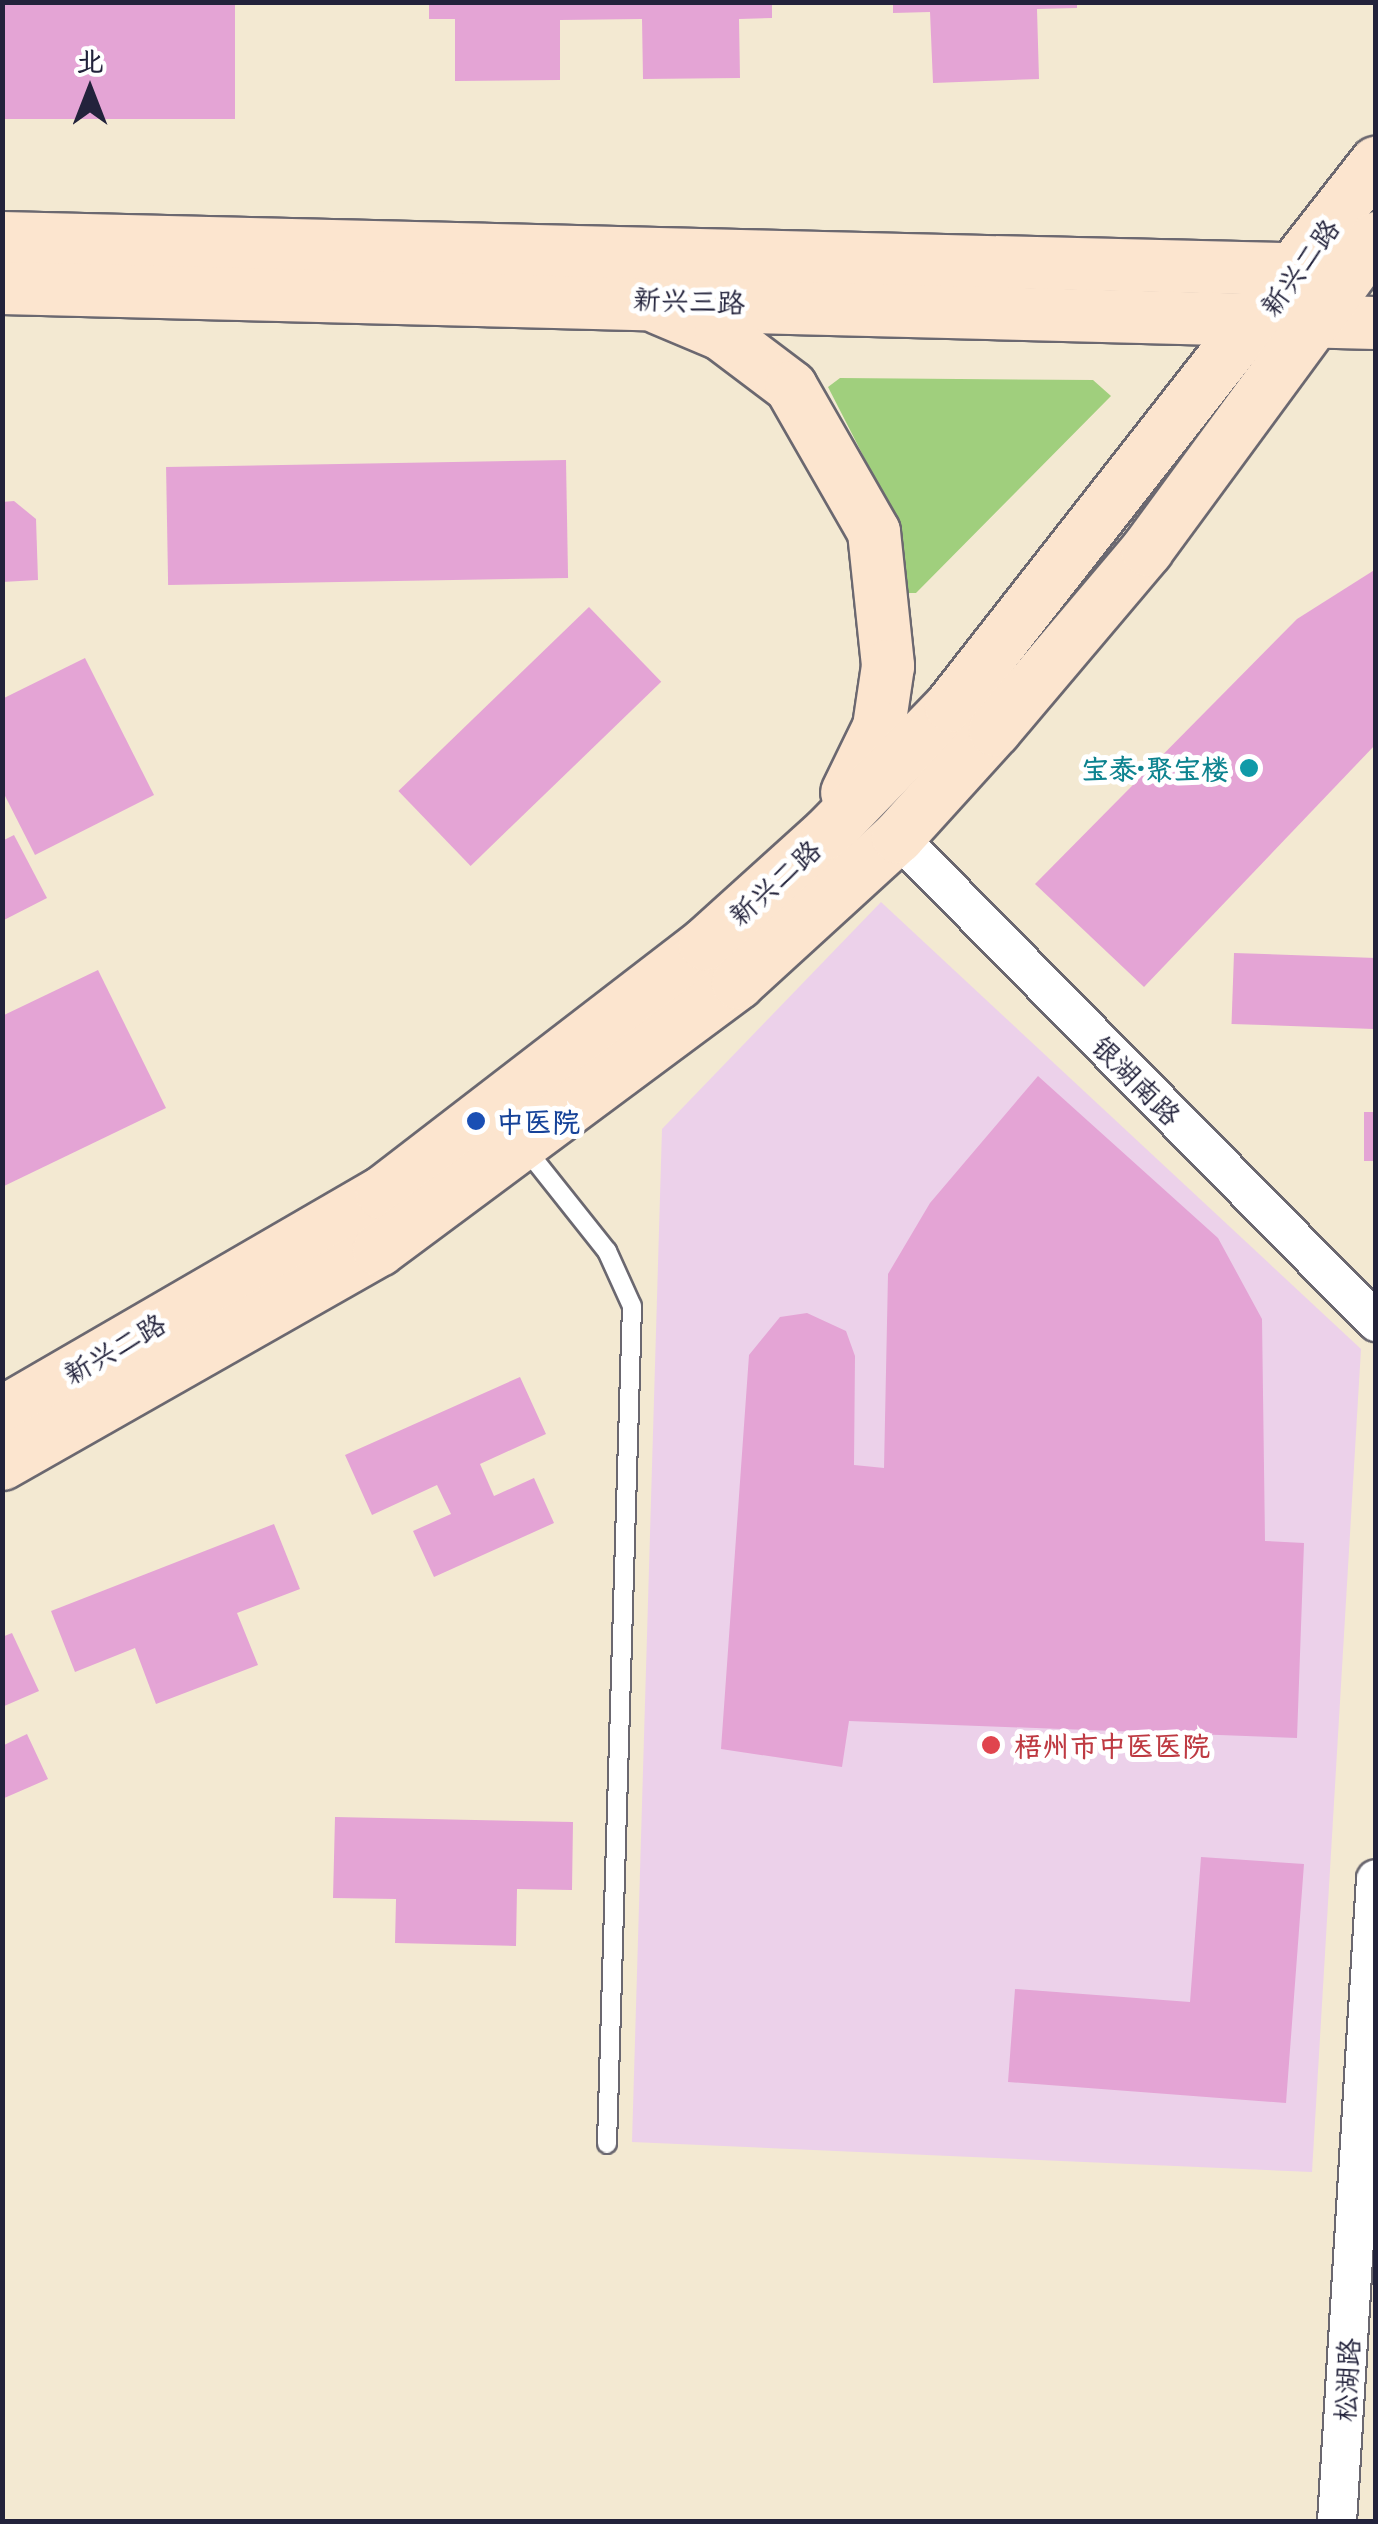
<!DOCTYPE html>
<html>
<head>
<meta charset="utf-8">
<style>
  body { margin:0 }
  #map { position:relative; width:1378px; height:2524px; overflow:hidden; background:#f3e9d2; font-family:"Playpen Sans","LXGW WenKai TC",sans-serif }
  div>[style] { position:absolute }
  [style*='--x'] { left:calc(var(--x)*1px); top:calc(var(--y)*1px); width:calc(var(--w)*1px); rotate:calc(var(--a)*1deg) }
  .built>* { inset:0; background:#ecd1ea }
  .green>* { inset:0; background:#a0cf7d }
  .building>* { inset:0; background:#e4a4d5; transform-origin:0 0 }
  .roads { filter:drop-shadow(2px 0 #6b6870) drop-shadow(-2px 0 #6b6870) drop-shadow(0 2px #6b6870) drop-shadow(0 -2px #6b6870) }
  .service>* { height:18px; margin:-9px; padding:0 9px; transform-origin:9px; border-radius:9px; background:#fff }
  .minor>* { height:38px; margin:-19px; padding:0 19px; transform-origin:19px; border-radius:19px; background:#fff }
  .secondary>* { height:52px; margin:-26px; padding:0 26px; transform-origin:26px; border-radius:26px; background:#fce5cf }
  .dots>* { width:28px; height:28px; translate:-50% -50%; box-sizing:border-box; border:5px solid #fff; border-radius:50% }
  span { translate:-50% -50%; white-space:nowrap; text-align:center; line-height:1.15; -webkit-text-stroke:10px #fff; paint-order:stroke }
  .street-label { font-size:28px; color:#22223b }
  .culture-label { font-size:28px; color:#0d838f; font-weight:700 }
  .right { translate:-100% -50%; text-align:right }
  .transit-label { font-size:28px; color:#164399; font-weight:700 }
  .left { translate:0 -50%; text-align:left }
  .health-label { font-size:28px; color:#be3a42; font-weight:700 }
  .frame { position:absolute; inset:0; border:5px solid #22223b; pointer-events:none }
  .north { position:absolute; left:40px; top:40px; width:100px; height:100px; -webkit-text-stroke:8px #fff; paint-order:stroke; rotate:0deg; font-size:28px; font-weight:700; line-height:40px; text-align:center; color:#22223b }
  .north::after { content:''; display:block; margin:auto; width:35px; height:45px; background:#22223b; clip-path:polygon(50% 0,100% 100%,50% 72%,0 100%) }
</style>
</head>
<body>
<div id="map">
  <div class="built">
    <i style="clip-path:polygon(881px 902px,1361px 1349px,1312px 2172px,632px 2142px,662px 1129px)"></i>
  </div>
  <div class="green">
    <i style="clip-path:polygon(840px 378px,1093px 380px,1111px 396px,916px 593px,903px 593px,869px 467px,828px 387px)"></i>
  </div>
  <div class="building">
    <i style="left:2px;top:2px;width:233px;height:117px"></i>
    <i style="clip-path:polygon(429px 2px,772px 2px,772px 18px,739px 19px,740px 78px,643px 79px,642px 19px,560px 20px,560px 80px,455px 81px,455px 19px,429px 19px)"></i>
    <i style="clip-path:polygon(893px 2px,1077px 2px,1077px 8px,1037px 9px,1039px 79px,933px 83px,930px 12px,893px 13px)"></i>
    <i style="left:566px;top:460px;width:118px;height:400px;rotate:89deg"></i>
    <i style="clip-path:polygon(14px 501px,36px 519px,38px 580px,2px 582px,2px 502px)"></i>
    <i style="clip-path:polygon(1376px 569px,1376px 744px,1144px 987px,1035px 884px,1297px 619px)"></i>
    <i style="left:589px;top:607px;width:104px;height:265px;rotate:46deg"></i>
    <i style="clip-path:polygon(85px 658px,154px 795px,35px 855px,2px 790px,2px 699px)"></i>
    <i style="clip-path:polygon(14px 835px,47px 898px,2px 921px,2px 841px)"></i>
    <i style="left:1234px;top:953px;width:142px;height:71px;rotate:2deg"></i>
    <i style="clip-path:polygon(98px 970px,166px 1108px,2px 1187px,2px 1016px)"></i>
    <i style="clip-path:polygon(1038px 1076px,1218px 1238px,1262px 1319px,1265px 1541px,1304px 1543px,1297px 1738px,849px 1721px,842px 1767px,721px 1749px,749px 1355px,780px 1317px,807px 1313px,846px 1331px,855px 1356px,854px 1465px,884px 1468px,888px 1274px,930px 1203px)"></i>
    <i style="left:1364px;top:1112px;width:12px;height:49px"></i>
    <i style="clip-path:polygon(520px 1377px,546px 1434px,480px 1464px,494px 1496px,534px 1478px,554px 1523px,434px 1577px,413px 1531px,451px 1514px,437px 1485px,372px 1515px,345px 1455px)"></i>
    <i style="clip-path:polygon(274px 1524px,300px 1589px,237px 1613px,258px 1665px,156px 1704px,135px 1648px,75px 1672px,51px 1611px)"></i>
    <i style="clip-path:polygon(12px 1633px,39px 1691px,2px 1707px,2px 1637px)"></i>
    <i style="clip-path:polygon(27px 1734px,48px 1779px,2px 1799px,2px 1746px)"></i>
    <i style="clip-path:polygon(335px 1817px,573px 1822px,572px 1890px,517px 1889px,516px 1946px,395px 1943px,396px 1899px,333px 1898px)"></i>
    <i style="clip-path:polygon(1201px 1857px,1304px 1864px,1286px 2103px,1008px 2082px,1015px 1989px,1190px 2002px)"></i>
  </div>
  <div class="roads">
    <div class="service">
      <i style="--x:525;--y:1148;--w:132;--a:51.5"></i>
      <i style="--x:607;--y:1251;--w:60;--a:65.6"></i>
      <i style="--x:632;--y:1306;--w:838;--a:91.71"></i>
    </div>
    <div class="minor">
      <i style="--x:898;--y:837;--w:681;--a:45.42"></i>
      <i style="--x:1337;--y:2522;--w:644;--a:-86.53"></i>
    </div>
    <div class="secondary">
      <i style="--x:2;--y:238;--w:1322;--a:1.39"></i>
      <i style="--x:2;--y:288;--w:1374;--a:1.46"></i>
      <i style="--x:659;--y:308;--w:67;--a:22.8"></i>
      <i style="--x:721;--y:334;--w:88;--a:37.1"></i>
      <i style="--x:791;--y:387;--w:167;--a:60.2"></i>
      <i style="--x:874;--y:532;--w:135;--a:84"></i>
      <i style="--x:888;--y:666;--w:62;--a:98.4"></i>
      <i style="--x:879;--y:727;--w:73;--a:115.9"></i>
      <i style="--x:2;--y:1413;--w:439;--a:-30.1"></i>
      <i style="--x:382;--y:1193;--w:408;--a:-37.6"></i>
      <i style="--x:705;--y:944;--w:166;--a:-42.1"></i>
      <i style="--x:828;--y:833;--w:177;--a:-45.9"></i>
      <i style="--x:951;--y:706;--w:690;--a:-51.95"></i>
      <i style="--x:2;--y:1464;--w:434;--a:-29.6"></i>
      <i style="--x:379;--y:1250;--w:447;--a:-36.6"></i>
      <i style="--x:738;--y:983;--w:217;--a:-42.4"></i>
      <i style="--x:898;--y:837;--w:144;--a:-47.8"></i>
      <i style="--x:995;--y:730;--w:236;--a:-49.8"></i>
      <i style="--x:1147;--y:550;--w:387;--a:-53.7"></i>
    </div>
  </div>
  <div class="dots">
    <i style="left:1249px;top:768px;background:#0f9aa8"></i>
    <i style="left:476px;top:1121px;background:#1a4fb4"></i>
    <i style="left:991px;top:1745px;background:#e0444e"></i>
  </div>
  <div class="street-label">
    <span style="left:1299px;top:267px;rotate:-54deg">新兴二路</span>
    <span style="left:689px;top:300px;rotate:2deg">新兴三路</span>
    <span style="left:774px;top:882px;rotate:-42deg">新兴二路</span>
    <span style="left:1137px;top:1080px;rotate:45deg">银湖南路</span>
    <span style="left:114px;top:1348px;rotate:-30deg">新兴二路</span>
    <span style="left:1346px;top:2380px;rotate:-87deg">松湖路</span>
  </div>
  <div class="culture-label">
    <span class="right" style="left:1229px;top:768px">宝泰·聚宝楼</span>
  </div>
  <div class="transit-label">
    <span class="left" style="left:496px;top:1121px">中医院</span>
  </div>
  <div class="health-label">
    <span class="left" style="left:1014px;top:1745px">梧州市中医医院</span>
  </div>
  <div class="frame"></div>
  <div class="north">北</div>
</div>
</body>
</html>
